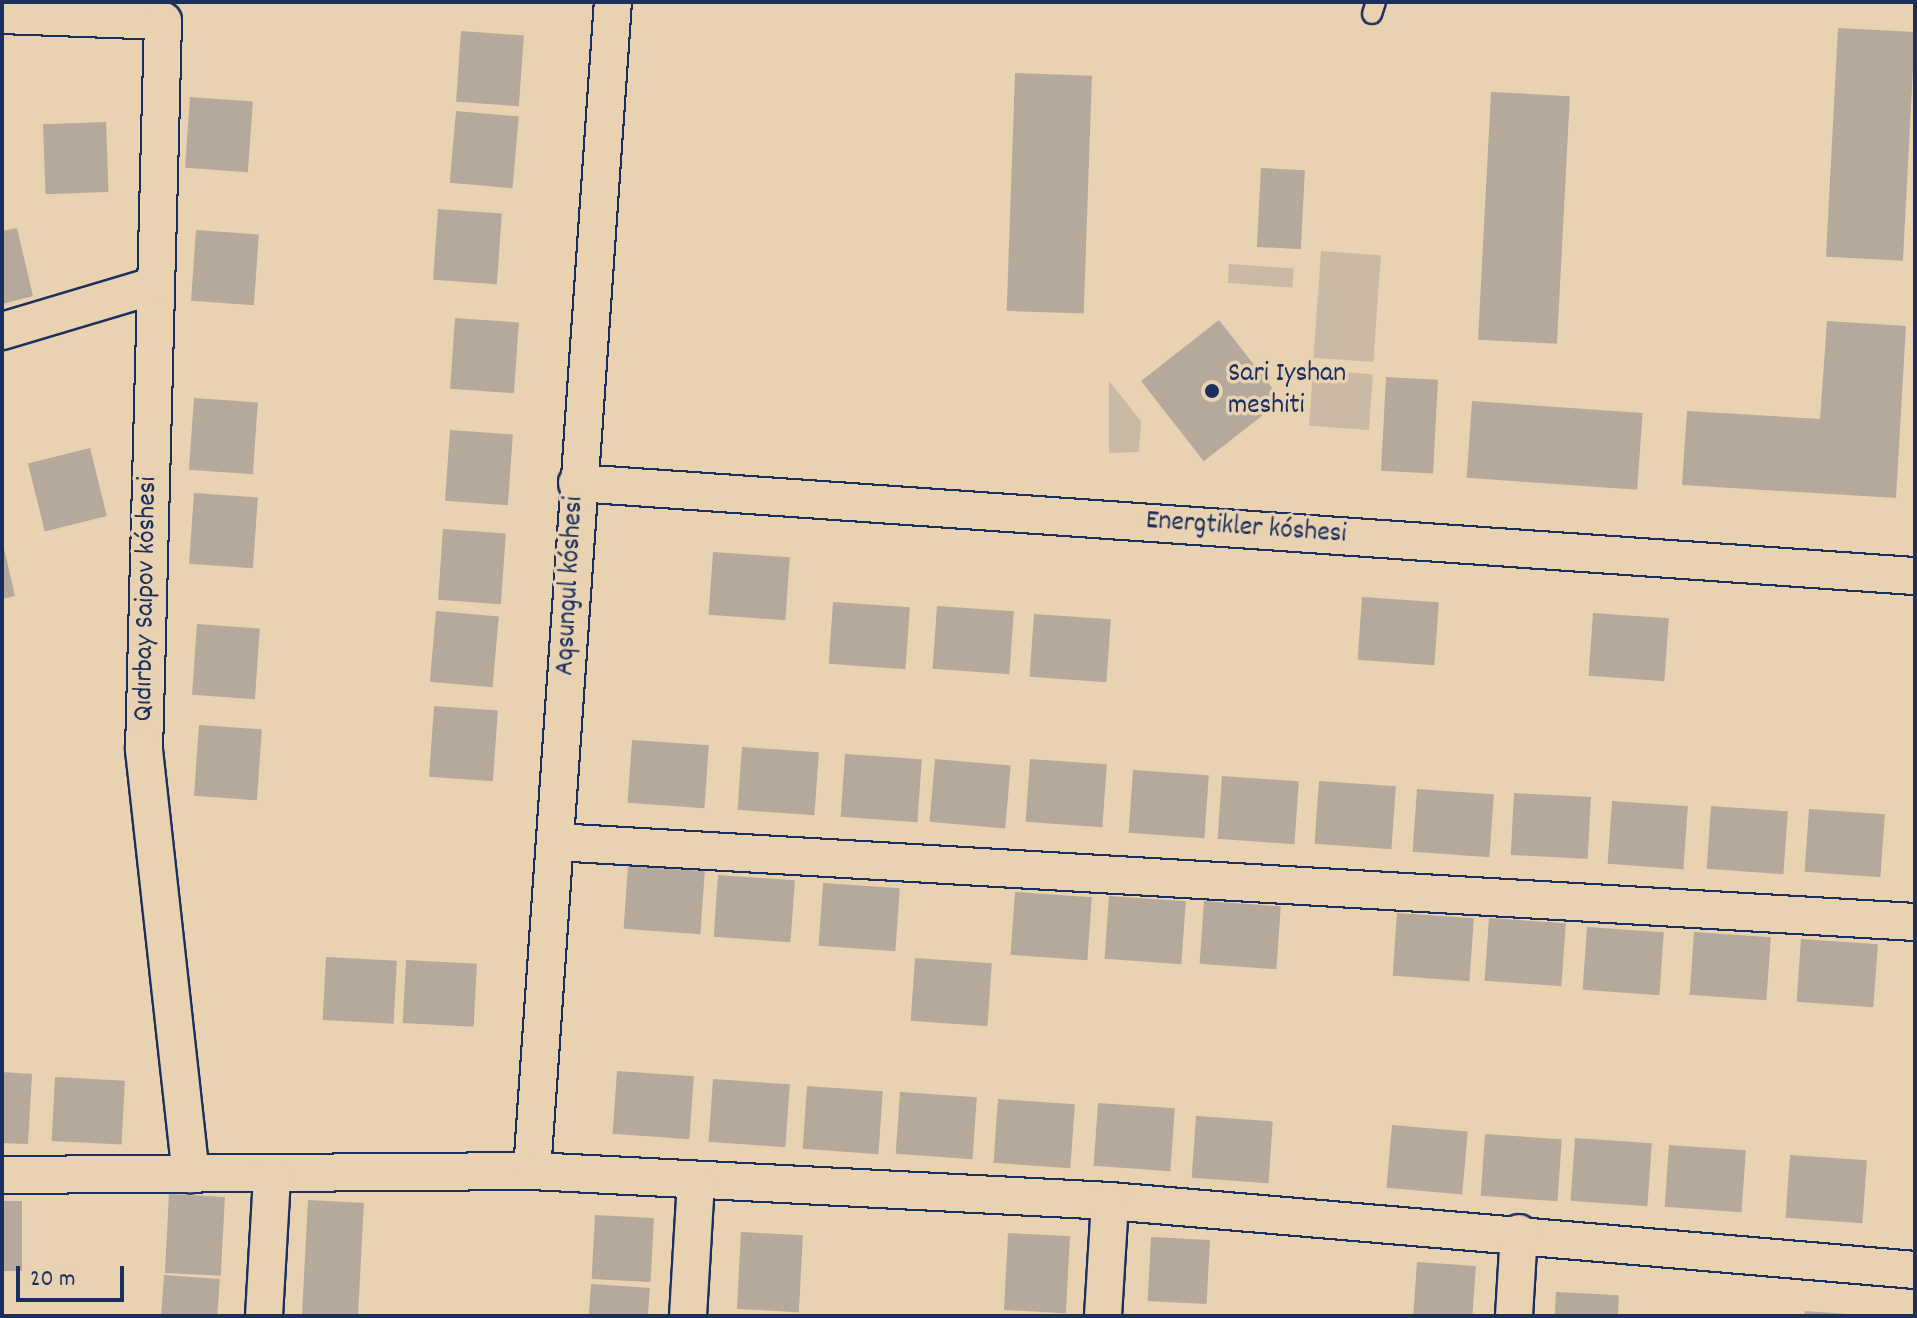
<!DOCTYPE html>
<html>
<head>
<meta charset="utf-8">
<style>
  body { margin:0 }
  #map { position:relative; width:1917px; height:1318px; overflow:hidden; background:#e8d2b1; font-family:Dekko,sans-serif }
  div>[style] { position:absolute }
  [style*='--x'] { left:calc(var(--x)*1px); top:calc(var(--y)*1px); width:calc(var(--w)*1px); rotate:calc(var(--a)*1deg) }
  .green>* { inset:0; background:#cabaa5; transform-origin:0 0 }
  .building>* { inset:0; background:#b5a99c; transform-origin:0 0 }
  .roads { filter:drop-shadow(2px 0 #1b2f5e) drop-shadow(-2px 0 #1b2f5e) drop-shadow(0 2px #1b2f5e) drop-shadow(0 -2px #1b2f5e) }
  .lane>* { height:18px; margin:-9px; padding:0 9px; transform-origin:9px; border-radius:9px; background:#e8d2b1 }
  .street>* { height:36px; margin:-18px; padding:0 18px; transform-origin:18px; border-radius:18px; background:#e8d2b1 }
  .dots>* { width:22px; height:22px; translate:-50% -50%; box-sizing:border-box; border:4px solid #e8d2b1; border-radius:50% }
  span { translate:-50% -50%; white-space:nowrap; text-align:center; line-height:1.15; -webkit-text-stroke:7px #e8d2b1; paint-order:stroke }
  .poi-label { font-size:28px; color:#1b2f5e }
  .left { translate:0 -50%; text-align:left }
  .street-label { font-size:28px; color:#1b2f5e }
  .frame { position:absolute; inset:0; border:4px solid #1b2f5e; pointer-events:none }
  .scale { position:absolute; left:16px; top:1266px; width:108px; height:36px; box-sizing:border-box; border:4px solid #1b2f5e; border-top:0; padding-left:10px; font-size:24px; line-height:28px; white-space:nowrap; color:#1b2f5e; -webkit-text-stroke:6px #e8d2b1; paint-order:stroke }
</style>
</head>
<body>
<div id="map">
  <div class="green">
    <i style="left:1321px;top:251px;width:60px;height:107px;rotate:4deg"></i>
    <i style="left:1229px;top:264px;width:65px;height:19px;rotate:4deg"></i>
    <i style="left:1313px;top:370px;width:60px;height:56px;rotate:4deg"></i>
    <i style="clip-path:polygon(1109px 381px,1141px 421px,1139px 452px,1109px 453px)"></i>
  </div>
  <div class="building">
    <i style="left:1838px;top:28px;width:77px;height:229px;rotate:3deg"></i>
    <i style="left:461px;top:31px;width:63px;height:71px;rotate:4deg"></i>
    <i style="left:1015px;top:73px;width:77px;height:238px;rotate:2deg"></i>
    <i style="left:1491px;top:92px;width:79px;height:248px;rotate:3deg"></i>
    <i style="left:190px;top:97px;width:63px;height:71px;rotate:4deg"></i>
    <i style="left:456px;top:111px;width:63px;height:72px;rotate:5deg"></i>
    <i style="left:106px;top:122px;width:70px;height:63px;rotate:88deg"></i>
    <i style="left:1261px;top:168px;width:44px;height:79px;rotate:3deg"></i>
    <i style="left:438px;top:209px;width:64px;height:71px;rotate:4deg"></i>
    <i style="clip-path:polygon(17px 228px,33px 296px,2px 304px,2px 231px)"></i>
    <i style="left:196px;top:230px;width:63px;height:71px;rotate:4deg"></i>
    <i style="left:455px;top:318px;width:64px;height:71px;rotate:4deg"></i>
    <i style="left:1219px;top:320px;width:102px;height:99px;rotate:52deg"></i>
    <i style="clip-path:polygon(1827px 321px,1906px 326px,1896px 498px,1682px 485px,1687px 411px,1820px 419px)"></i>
    <i style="left:1386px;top:377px;width:52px;height:94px;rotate:3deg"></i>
    <i style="left:194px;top:398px;width:64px;height:72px;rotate:4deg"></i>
    <i style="left:1472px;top:401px;width:171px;height:77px;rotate:4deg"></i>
    <i style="left:450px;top:430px;width:63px;height:71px;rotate:4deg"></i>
    <i style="left:90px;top:448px;width:70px;height:64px;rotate:76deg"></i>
    <i style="left:194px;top:493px;width:64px;height:71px;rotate:4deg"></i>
    <i style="left:443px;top:529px;width:63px;height:71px;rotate:4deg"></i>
    <i style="clip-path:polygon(3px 544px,15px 596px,2px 599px,2px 545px)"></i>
    <i style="left:713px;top:552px;width:77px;height:63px;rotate:4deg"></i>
    <i style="left:1362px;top:597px;width:77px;height:63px;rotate:4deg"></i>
    <i style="left:833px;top:602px;width:77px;height:62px;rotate:4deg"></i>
    <i style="left:937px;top:606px;width:77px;height:63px;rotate:4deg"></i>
    <i style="left:436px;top:611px;width:63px;height:71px;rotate:5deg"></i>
    <i style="left:1593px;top:613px;width:76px;height:63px;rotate:4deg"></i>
    <i style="left:1034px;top:614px;width:77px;height:63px;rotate:4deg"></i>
    <i style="left:197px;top:624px;width:63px;height:71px;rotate:4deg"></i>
    <i style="left:434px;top:706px;width:64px;height:71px;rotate:4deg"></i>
    <i style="left:199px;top:725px;width:63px;height:71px;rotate:4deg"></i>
    <i style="left:632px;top:740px;width:77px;height:63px;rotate:4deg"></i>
    <i style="left:742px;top:747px;width:77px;height:63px;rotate:4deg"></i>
    <i style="left:845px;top:754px;width:77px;height:63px;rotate:4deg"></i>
    <i style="left:935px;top:759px;width:76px;height:63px;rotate:5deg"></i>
    <i style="left:1030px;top:759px;width:77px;height:63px;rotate:4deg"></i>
    <i style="left:1133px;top:770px;width:76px;height:63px;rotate:4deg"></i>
    <i style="left:1222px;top:776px;width:77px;height:63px;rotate:4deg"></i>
    <i style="left:1319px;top:781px;width:77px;height:63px;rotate:4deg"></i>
    <i style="left:1417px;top:789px;width:77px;height:63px;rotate:4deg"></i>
    <i style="left:1514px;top:793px;width:77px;height:62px;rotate:3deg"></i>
    <i style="left:1612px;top:801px;width:76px;height:63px;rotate:4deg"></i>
    <i style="left:1711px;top:806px;width:77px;height:63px;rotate:4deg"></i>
    <i style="left:1809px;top:809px;width:76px;height:63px;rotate:4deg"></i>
    <i style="left:628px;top:866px;width:77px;height:63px;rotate:4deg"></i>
    <i style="left:718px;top:875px;width:77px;height:62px;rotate:4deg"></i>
    <i style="left:823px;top:883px;width:77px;height:63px;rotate:4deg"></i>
    <i style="left:1015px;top:892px;width:77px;height:63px;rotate:4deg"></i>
    <i style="left:1109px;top:896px;width:77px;height:63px;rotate:4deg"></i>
    <i style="left:1204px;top:901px;width:77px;height:63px;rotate:4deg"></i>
    <i style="left:1397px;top:913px;width:77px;height:63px;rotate:4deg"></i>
    <i style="left:1489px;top:918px;width:77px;height:63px;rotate:4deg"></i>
    <i style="left:1587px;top:927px;width:77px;height:63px;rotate:4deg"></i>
    <i style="left:1694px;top:932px;width:77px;height:63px;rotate:4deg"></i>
    <i style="left:1801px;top:939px;width:77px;height:63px;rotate:4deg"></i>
    <i style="left:326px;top:957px;width:71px;height:63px;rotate:3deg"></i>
    <i style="left:915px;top:958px;width:77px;height:63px;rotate:4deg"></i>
    <i style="left:406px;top:960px;width:71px;height:63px;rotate:3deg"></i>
    <i style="left:617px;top:1071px;width:77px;height:63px;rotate:4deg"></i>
    <i style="clip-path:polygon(2px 1072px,32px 1074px,28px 1144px,2px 1143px)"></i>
    <i style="left:55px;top:1077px;width:70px;height:64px;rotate:3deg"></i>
    <i style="left:713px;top:1079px;width:77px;height:63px;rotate:4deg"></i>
    <i style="left:807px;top:1086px;width:76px;height:63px;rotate:4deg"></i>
    <i style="left:900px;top:1092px;width:77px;height:62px;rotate:4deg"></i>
    <i style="left:998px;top:1099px;width:77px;height:64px;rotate:4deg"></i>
    <i style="left:1098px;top:1103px;width:77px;height:63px;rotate:4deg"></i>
    <i style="left:1196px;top:1116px;width:77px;height:62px;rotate:4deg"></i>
    <i style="left:1392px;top:1125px;width:76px;height:63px;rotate:5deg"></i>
    <i style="left:1485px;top:1134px;width:77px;height:62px;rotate:4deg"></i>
    <i style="left:1575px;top:1138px;width:77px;height:63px;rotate:4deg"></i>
    <i style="left:1669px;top:1145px;width:77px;height:62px;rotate:4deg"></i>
    <i style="left:1790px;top:1155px;width:77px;height:63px;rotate:4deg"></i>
    <i style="left:169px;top:1194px;width:56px;height:79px;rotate:3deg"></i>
    <i style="left:308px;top:1200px;width:56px;height:116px;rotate:3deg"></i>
    <i style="left:2px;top:1201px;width:20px;height:70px"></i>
    <i style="left:595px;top:1215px;width:59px;height:64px;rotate:3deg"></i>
    <i style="left:741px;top:1232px;width:62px;height:77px;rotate:3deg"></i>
    <i style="left:1008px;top:1233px;width:62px;height:77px;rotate:3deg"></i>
    <i style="left:1151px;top:1237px;width:59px;height:64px;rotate:3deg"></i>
    <i style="left:1417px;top:1262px;width:59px;height:54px;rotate:4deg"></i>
    <i style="left:164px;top:1275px;width:56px;height:41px;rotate:4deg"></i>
    <i style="left:591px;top:1284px;width:59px;height:32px;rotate:4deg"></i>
    <i style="left:1556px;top:1292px;width:63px;height:24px;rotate:3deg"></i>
    <i style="clip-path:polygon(1805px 1311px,1847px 1314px,1847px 1316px,1804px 1316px)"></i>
  </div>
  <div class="roads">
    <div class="lane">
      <i style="--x:1372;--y:14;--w:13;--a:-72"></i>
    </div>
    <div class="street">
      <i style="--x:2;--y:15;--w:161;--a:2.1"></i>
      <i style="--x:163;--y:21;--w:729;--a:91.49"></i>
      <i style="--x:144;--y:750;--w:427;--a:83.7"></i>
      <i style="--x:2;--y:331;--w:158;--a:-16.6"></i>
      <i style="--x:577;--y:483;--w:1341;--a:3.98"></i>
      <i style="--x:556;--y:842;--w:1361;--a:3.37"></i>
      <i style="--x:532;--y:1171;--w:1172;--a:-86.04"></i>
      <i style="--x:2;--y:1175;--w:530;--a:-0.43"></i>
      <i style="--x:532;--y:1171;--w:579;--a:2.97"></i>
      <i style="--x:1110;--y:1201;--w:808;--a:4.9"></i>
      <i style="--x:264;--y:1316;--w:140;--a:-86.7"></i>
      <i style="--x:688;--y:1316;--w:133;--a:-86.6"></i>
      <i style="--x:1103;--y:1316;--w:115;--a:-86.5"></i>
      <i style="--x:1514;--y:1316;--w:83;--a:-86.6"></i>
    </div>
  </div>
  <div class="dots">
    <i style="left:1212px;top:391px;background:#1b2f5e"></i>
  </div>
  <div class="poi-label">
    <span class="left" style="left:1228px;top:391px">Sari Iyshan<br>meshiti</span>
  </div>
  <div class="street-label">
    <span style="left:1246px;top:529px;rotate:4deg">Energtikler kóshesi</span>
    <span style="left:571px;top:586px;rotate:-87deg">Aqsungul kóshesi</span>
    <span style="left:147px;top:599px;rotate:-89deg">Qıdırbay Saipov kóshesi</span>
  </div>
  <div class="frame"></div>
  <div class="scale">20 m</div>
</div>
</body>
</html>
